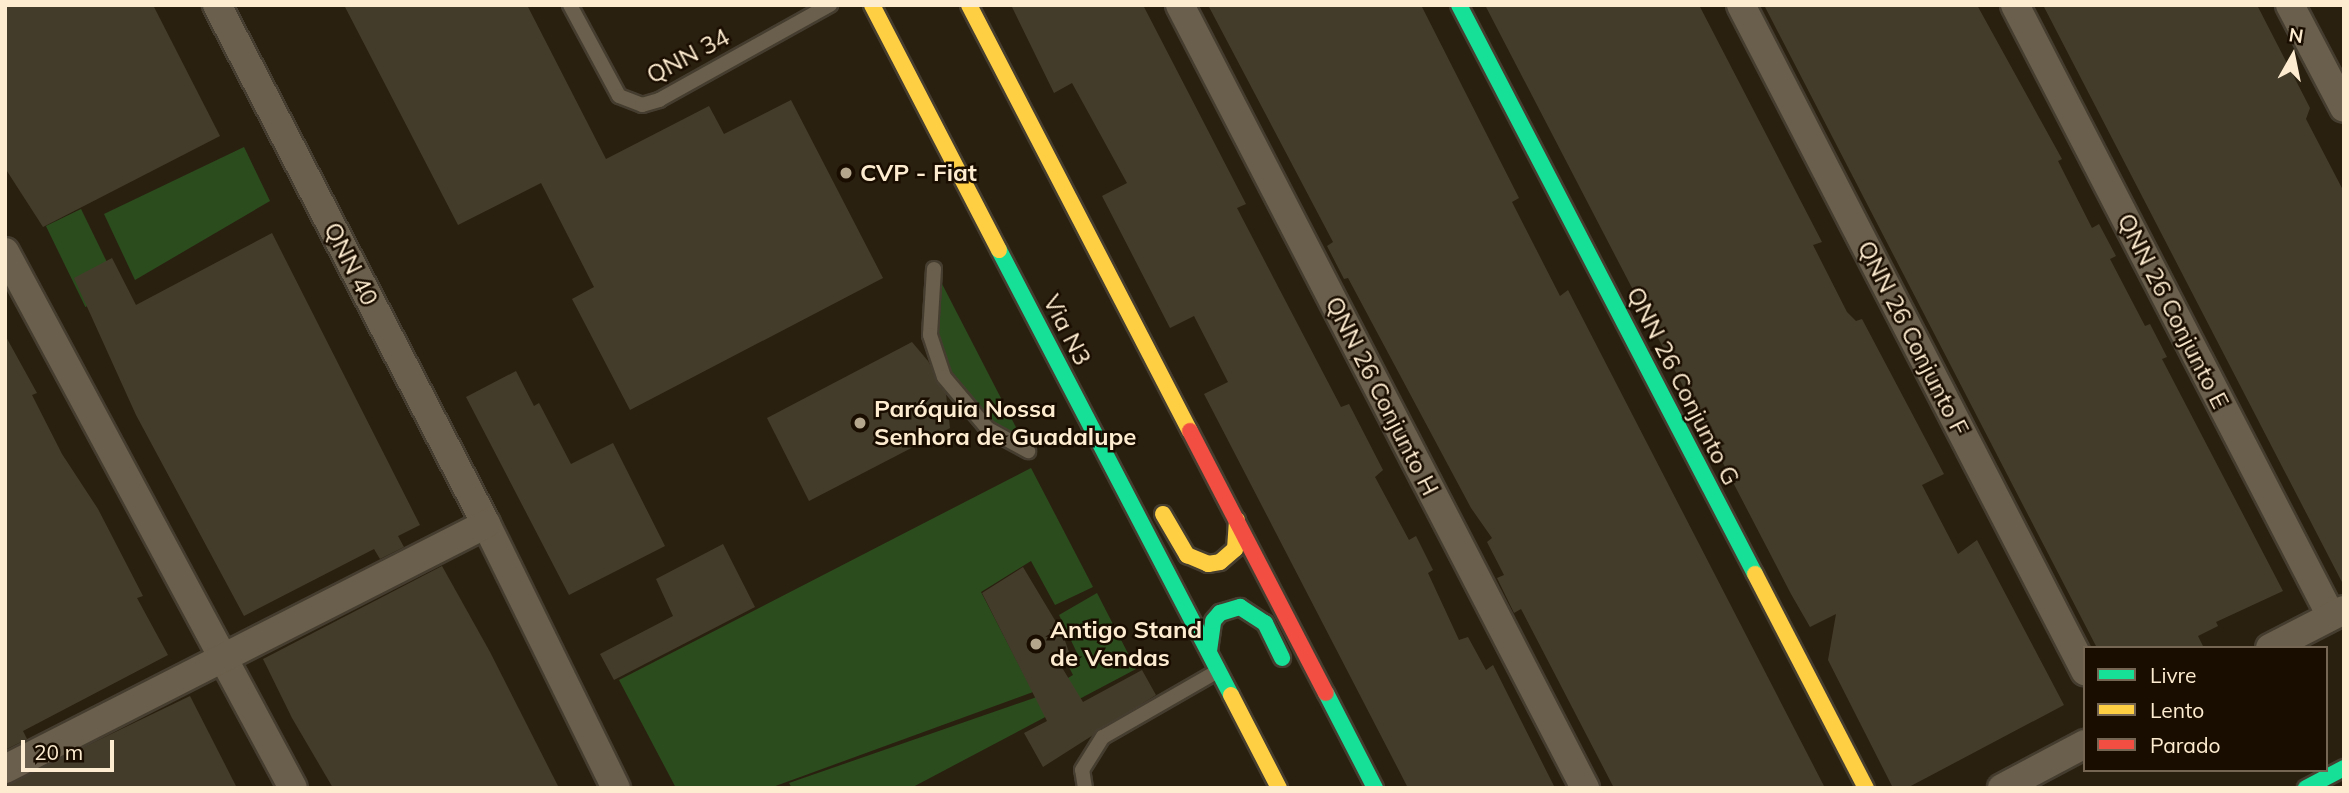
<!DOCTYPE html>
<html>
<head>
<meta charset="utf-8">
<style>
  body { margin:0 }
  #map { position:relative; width:2349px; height:793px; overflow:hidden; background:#2a2010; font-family:Mulish,sans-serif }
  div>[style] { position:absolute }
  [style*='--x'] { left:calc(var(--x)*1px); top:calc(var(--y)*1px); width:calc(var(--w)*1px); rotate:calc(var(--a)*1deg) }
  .green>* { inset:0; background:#2b4d1e; transform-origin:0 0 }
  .building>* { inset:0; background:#443c2a }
  .roads { filter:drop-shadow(2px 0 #453d2f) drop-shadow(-2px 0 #453d2f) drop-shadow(0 2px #453d2f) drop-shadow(0 -2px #453d2f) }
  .lane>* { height:14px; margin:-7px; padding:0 7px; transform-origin:7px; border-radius:7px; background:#6a5f4c }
  .street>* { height:28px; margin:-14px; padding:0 14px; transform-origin:14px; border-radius:14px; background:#6a5f4c }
  .fast>* { height:16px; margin:-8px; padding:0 8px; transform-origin:8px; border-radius:8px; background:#16e098 }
  .slow>* { height:16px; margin:-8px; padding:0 8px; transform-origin:8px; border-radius:8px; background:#ffcf43 }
  .jam>* { height:16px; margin:-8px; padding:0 8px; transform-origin:8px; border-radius:8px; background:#f24e42 }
  .dots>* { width:19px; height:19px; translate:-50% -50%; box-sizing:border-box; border:4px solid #190d00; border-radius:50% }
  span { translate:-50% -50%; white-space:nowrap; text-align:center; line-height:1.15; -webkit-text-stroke:5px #190d00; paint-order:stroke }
  .street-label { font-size:24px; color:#feecd0 }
  .poi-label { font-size:24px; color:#feecd0; font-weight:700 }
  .left { translate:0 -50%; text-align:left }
  .frame { position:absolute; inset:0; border:7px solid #feecd0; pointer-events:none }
  .legend { position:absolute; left:2083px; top:646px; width:245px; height:126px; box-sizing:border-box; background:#190d00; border:2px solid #756653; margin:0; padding:9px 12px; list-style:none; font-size:21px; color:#feecd0 }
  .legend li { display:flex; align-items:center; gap:14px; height:35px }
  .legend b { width:35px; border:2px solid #756653 }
  .north { position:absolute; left:2258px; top:21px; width:70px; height:70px; -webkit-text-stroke:5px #190d00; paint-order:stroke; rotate:9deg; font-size:19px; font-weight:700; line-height:28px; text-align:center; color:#feecd0 }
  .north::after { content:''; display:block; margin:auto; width:24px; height:32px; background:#feecd0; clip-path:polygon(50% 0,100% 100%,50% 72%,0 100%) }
  .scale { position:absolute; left:21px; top:740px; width:93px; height:32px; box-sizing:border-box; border:4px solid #feecd0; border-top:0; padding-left:9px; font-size:21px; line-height:24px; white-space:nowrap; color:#feecd0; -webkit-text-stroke:5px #190d00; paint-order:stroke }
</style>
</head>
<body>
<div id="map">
  <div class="green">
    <i style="clip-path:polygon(244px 147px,270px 201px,135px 280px,104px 214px)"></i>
    <i style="left:81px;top:209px;width:90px;height:39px;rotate:64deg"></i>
    <i style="clip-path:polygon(941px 282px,1021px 437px,990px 423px,958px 389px,936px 330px)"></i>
    <i style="clip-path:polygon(1031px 468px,1093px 587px,1055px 605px,1031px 561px,981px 592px,1033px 692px,770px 788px,676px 788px,619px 680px)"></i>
    <i style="clip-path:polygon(1097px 593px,1136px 669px,911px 788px,792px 788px,789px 783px,1034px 698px,1073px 675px,1065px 659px,1077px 653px,1059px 615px)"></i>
  </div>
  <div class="building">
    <i style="clip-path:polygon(5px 5px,153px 5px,220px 136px,43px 227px,5px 168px)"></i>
    <i style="clip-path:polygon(344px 5px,527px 5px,606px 159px,709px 106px,724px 134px,791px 100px,883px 278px,630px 410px,572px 299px,594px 287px,541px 183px,458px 225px)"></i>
    <i style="clip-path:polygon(1011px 5px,1143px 5px,1246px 204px,1237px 208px,1341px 407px,1349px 404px,1383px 470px,1375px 477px,1409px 540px,1416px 536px,1433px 570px,1428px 573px,1459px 640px,1468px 637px,1486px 670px,1493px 665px,1555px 788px,1408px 788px,1204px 394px,1228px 382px,1194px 316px,1170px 328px,1102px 196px,1127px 183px,1072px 83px,1054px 93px)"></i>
    <i style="clip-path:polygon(1208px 5px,1421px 5px,1519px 198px,1512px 202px,1560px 296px,1568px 290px,1825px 788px,1614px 788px,1521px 609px,1514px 613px,1497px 578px,1504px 575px,1487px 542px,1492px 538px,1471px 508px,1348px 278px,1344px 279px,1327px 246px,1333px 242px)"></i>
    <i style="clip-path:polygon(1485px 5px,1699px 5px,1822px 242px,1813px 245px,1847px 312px,1856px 321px,1862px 319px,1944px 474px,1922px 485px,1958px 554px,1977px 540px,2064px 705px,1907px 788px,1893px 788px,1828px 660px,1836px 614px,1810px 627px,1791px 594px)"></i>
    <i style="clip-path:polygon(1764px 5px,1977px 5px,2062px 159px,2058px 161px,2092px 228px,2099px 224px,2116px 256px,2110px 259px,2145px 326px,2150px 324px,2167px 357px,2162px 359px,2283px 591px,2216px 622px,2218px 626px,2198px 636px,2204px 648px,2097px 648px)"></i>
    <i style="clip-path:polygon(2043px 5px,2257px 5px,2310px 108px,2306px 119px,2344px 192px,2344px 586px)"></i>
    <i style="clip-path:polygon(272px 233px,420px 525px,398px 536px,404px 547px,380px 559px,374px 549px,244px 616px,136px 415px,74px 278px,112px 258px,136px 305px)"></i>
    <i style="clip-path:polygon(5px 335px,37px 393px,32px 395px,62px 454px,98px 509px,143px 596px,137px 598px,168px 655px,23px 731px,27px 739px,5px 750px)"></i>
    <i style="clip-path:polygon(912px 342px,928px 361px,946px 394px,950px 428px,809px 501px,767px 418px)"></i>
    <i style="clip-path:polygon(516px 371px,534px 406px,539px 403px,571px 464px,613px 443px,665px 546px,569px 595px,466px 397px)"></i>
    <i style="clip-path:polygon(723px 544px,755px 607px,614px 680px,600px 654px,673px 616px,656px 579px)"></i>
    <i style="clip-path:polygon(442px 566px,490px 652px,559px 788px,333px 788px,292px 718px,263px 659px)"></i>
    <i style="clip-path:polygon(1023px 567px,1062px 632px,1070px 655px,1058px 661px,1083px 702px,1142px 670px,1156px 695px,1043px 767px,1024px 733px,1047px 721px,982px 593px)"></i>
    <i style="clip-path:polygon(190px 696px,237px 788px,5px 788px,5px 785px)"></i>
  </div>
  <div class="roads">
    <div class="lane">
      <i style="--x:570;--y:5;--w:103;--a:61.7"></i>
      <i style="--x:619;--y:96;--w:25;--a:21"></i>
      <i style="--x:642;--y:105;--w:18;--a:-16"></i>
      <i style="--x:659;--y:100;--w:196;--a:-29.1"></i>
      <i style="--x:934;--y:269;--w:66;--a:93.5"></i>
      <i style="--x:930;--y:335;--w:44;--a:71.6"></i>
      <i style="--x:944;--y:377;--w:68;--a:49.8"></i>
      <i style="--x:988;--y:429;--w:46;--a:28.8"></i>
      <i style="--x:1085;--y:788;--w:18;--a:-99"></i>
      <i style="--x:1082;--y:770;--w:39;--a:-58"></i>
      <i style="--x:1103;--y:737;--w:130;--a:-29.9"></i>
    </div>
    <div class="street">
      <i style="--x:217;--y:5;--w:585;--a:62.6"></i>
      <i style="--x:486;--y:524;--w:294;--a:63.8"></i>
      <i style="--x:1180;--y:5;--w:882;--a:62.65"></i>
      <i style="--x:1741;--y:5;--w:750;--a:62.68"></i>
      <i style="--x:2015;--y:5;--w:688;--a:62.65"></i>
      <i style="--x:2290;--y:5;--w:116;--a:62.3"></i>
      <i style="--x:5;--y:252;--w:608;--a:61.75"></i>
      <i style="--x:2270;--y:648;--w:83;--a:-27.2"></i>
      <i style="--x:5;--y:769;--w:540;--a:-26.99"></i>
      <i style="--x:2002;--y:788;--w:94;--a:-27.9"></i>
    </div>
    <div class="fast">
      <i style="--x:1459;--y:5;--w:641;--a:62.52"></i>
      <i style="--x:999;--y:250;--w:502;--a:62.46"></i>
      <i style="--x:1209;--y:651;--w:30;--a:-82"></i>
      <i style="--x:1213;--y:621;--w:11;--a:-49"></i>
      <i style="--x:1220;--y:613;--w:21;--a:-17"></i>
      <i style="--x:1240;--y:607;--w:30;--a:33"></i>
      <i style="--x:1265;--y:623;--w:39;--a:64"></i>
      <i style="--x:1326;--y:693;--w:107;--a:62.7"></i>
      <i style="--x:2306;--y:788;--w:43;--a:-27.8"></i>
    </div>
    <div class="slow">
      <i style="--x:872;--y:5;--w:276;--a:62.6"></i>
      <i style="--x:969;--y:5;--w:480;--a:62.6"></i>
      <i style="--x:1163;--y:514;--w:48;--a:59.7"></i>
      <i style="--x:1187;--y:555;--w:23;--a:23"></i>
      <i style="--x:1208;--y:564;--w:12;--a:-9"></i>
      <i style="--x:1220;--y:562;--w:20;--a:-41"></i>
      <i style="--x:1235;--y:549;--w:29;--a:-86"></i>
      <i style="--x:1755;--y:574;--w:241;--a:62.6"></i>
      <i style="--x:1231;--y:695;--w:105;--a:62.7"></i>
    </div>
    <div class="jam">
      <i style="--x:1190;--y:431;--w:295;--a:62.6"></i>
    </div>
  </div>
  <div class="dots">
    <i style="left:846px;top:173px;background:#b4a58d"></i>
    <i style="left:860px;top:423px;background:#b4a58d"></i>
    <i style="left:1036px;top:644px;background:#b4a58d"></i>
  </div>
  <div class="street-label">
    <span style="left:688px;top:56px;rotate:-28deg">QNN 34</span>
    <span style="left:351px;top:264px;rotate:63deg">QNN 40</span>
    <span style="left:2173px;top:311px;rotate:63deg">QNN 26 Conjunto E</span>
    <span style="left:1067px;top:330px;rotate:63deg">Via N3</span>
    <span style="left:1913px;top:338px;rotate:63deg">QNN 26 Conjunto F</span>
    <span style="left:1683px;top:386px;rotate:63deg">QNN 26 Conjunto G</span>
    <span style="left:1382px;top:396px;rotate:63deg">QNN 26 Conjunto H</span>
  </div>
  <div class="poi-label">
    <span class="left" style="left:860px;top:173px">CVP - Fiat</span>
    <span class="left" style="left:874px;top:423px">Paróquia Nossa<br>Senhora de Guadalupe</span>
    <span class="left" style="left:1050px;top:644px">Antigo Stand<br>de Vendas</span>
  </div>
  <div class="frame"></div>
  <ul class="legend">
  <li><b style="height:9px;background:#16e098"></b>Livre</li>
  <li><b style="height:9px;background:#ffcf43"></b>Lento</li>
  <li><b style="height:9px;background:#f24e42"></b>Parado</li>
  </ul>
  <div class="north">N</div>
  <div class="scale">20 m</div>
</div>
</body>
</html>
